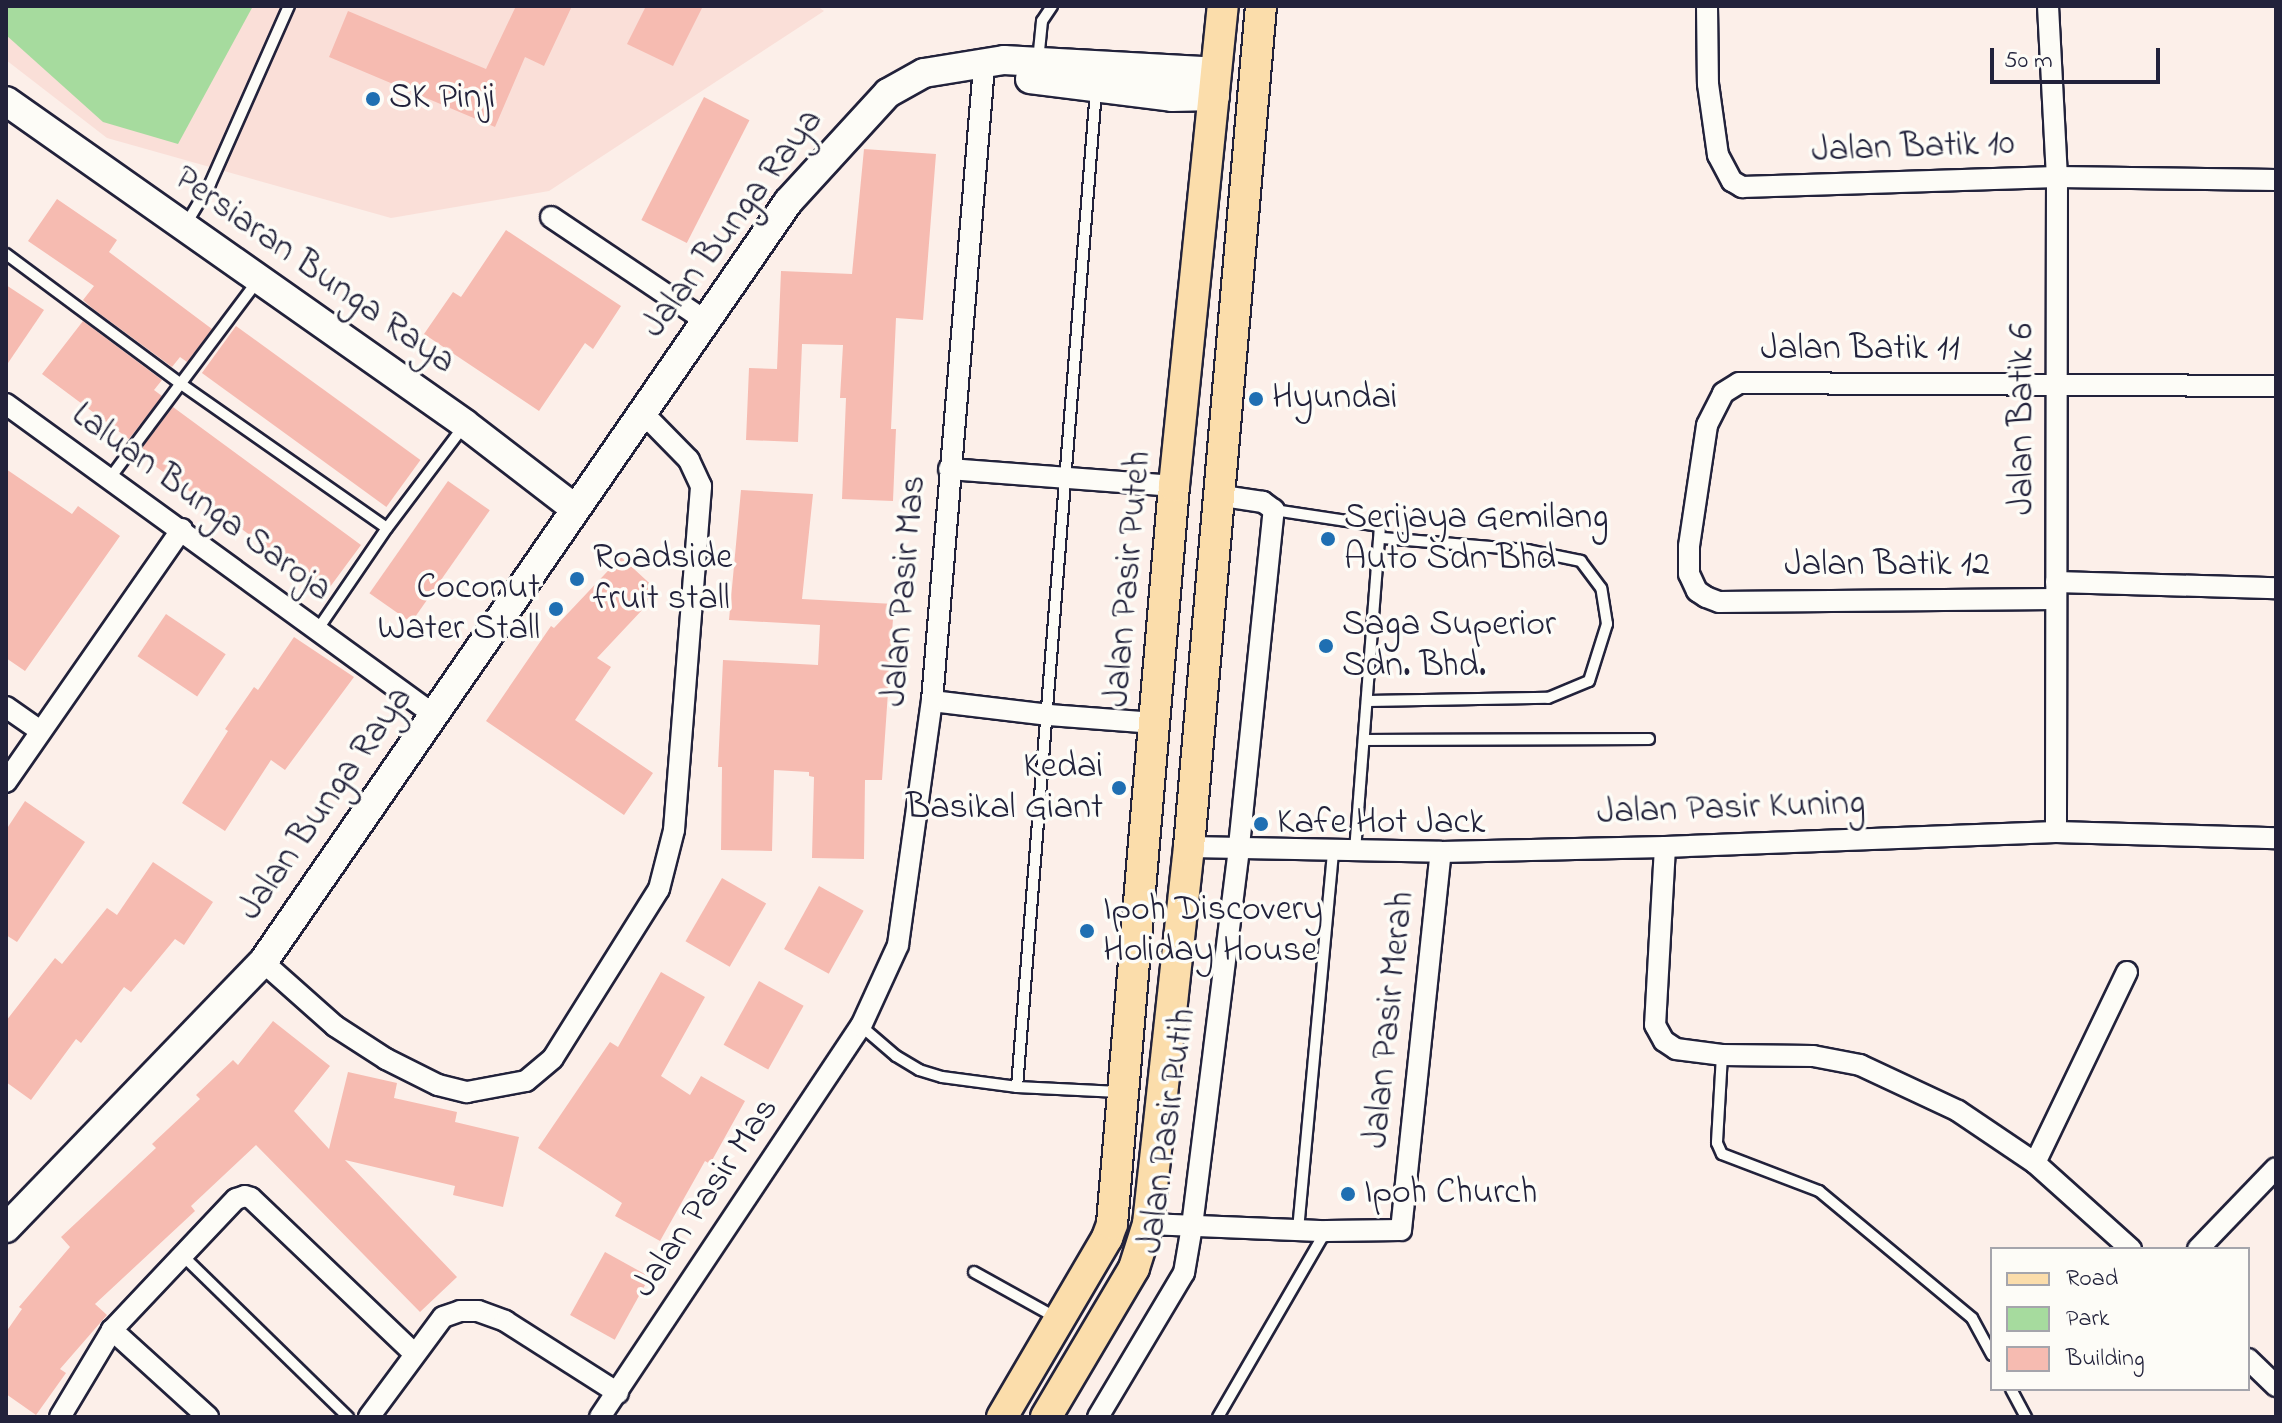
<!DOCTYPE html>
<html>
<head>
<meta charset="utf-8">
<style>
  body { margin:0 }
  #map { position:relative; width:2282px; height:1423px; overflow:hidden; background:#fcefe9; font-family:"Indie Flower",sans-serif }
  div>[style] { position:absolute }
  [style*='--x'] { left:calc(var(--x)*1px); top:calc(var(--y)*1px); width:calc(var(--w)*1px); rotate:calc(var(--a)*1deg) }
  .built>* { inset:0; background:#fadfd8 }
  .green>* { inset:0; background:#a6db9e }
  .building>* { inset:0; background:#f6bbb1; transform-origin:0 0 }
  .roads { filter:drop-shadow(2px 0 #22223b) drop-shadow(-2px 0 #22223b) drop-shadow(0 2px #22223b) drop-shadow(0 -2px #22223b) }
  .lane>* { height:10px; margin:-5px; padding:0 5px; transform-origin:5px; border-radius:5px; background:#fdfcf7 }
  .street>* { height:20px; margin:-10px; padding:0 10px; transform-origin:10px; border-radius:10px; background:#fdfcf7 }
  .secondary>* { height:28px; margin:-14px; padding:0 14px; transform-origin:14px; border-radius:14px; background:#fdfcf7 }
  .primary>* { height:30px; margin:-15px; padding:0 15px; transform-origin:15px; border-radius:15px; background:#fbddab }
  .dots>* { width:22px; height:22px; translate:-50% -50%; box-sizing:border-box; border:4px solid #fdfcf7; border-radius:50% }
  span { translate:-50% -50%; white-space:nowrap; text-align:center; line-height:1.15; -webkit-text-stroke:7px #fdfcf7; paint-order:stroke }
  .poi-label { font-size:36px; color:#22223b }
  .left { translate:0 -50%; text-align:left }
  .right { translate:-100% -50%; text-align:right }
  .street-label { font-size:36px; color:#22223b }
  .frame { position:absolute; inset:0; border:8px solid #22223b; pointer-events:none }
  .legend { position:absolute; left:1990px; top:1247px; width:260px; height:144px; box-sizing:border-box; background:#fdfcf7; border:2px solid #a5a5ac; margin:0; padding:10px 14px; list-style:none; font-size:24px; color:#22223b }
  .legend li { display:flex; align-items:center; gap:16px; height:40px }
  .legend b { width:40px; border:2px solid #a5a5ac }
  .scale { position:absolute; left:1990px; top:48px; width:170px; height:36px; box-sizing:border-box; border:4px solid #22223b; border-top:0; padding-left:10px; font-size:24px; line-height:28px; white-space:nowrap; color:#22223b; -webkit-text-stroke:6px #fdfcf7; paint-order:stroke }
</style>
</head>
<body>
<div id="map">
  <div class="built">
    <i style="clip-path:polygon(6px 6px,817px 6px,824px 11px,549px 191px,391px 218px,107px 138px,6px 60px)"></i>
  </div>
  <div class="green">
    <i style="clip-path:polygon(6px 6px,253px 6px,178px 144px,103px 122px,6px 35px)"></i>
  </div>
  <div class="building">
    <i style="clip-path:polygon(516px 6px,572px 6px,544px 66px,525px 57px,495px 127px,329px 57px,348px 11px,486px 69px)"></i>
    <i style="clip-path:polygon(646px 6px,703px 6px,673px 66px,627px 44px)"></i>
    <i style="left:704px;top:97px;width:51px;height:138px;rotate:27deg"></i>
    <i style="clip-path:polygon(864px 149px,936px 154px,923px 320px,896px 318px,891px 429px,896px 429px,893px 501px,842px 499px,846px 398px,840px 398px,843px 345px,802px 344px,798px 442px,746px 440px,749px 368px,777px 369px,781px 271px,852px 274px)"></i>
    <i style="clip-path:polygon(57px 199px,117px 240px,109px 252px,212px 329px,187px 362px,180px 357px,172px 367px,92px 308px,83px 300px,94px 286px,28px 241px)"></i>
    <i style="clip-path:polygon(506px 230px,621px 306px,593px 349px,585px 343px,539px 411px,424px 334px,453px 292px,461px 297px)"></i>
    <i style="clip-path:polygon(6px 285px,44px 310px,6px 366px)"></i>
    <i style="clip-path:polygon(83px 321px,162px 380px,154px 390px,162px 396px,129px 439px,42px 374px)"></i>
    <i style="left:236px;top:326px;width:228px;height:58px;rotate:36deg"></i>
    <i style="clip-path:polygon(173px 407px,361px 545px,327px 591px,144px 458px,147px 452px,142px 448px)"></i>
    <i style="clip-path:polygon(6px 469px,72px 514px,78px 506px,120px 536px,25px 671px,6px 658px)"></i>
    <i style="left:448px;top:481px;width:51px;height:137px;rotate:35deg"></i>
    <i style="clip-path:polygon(741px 490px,813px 494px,802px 599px,894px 604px,882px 780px,865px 780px,864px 859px,812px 858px,814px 777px,809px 776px,809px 772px,774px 770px,772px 851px,721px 850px,722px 767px,718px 767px,723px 660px,818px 665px,820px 625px,729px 620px)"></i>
    <i style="clip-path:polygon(621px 557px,659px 592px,597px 658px,611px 667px,575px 720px,653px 773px,624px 815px,486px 721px,551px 626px,554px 628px)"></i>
    <i style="left:166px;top:614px;width:72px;height:51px;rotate:34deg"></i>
    <i style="clip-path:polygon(294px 637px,354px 677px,285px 770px,271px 760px,225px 831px,182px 803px,228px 731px,225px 729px,254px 687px,258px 690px)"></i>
    <i style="clip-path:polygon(25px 801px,85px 842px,17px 942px,6px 935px,6px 830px)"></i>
    <i style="clip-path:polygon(153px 862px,213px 902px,184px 945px,175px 939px,131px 992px,124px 987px,81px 1043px,76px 1039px,31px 1100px,6px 1082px,6px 1021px,55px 958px,62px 964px,107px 908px,117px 915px)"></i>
    <i style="left:722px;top:878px;width:51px;height:73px;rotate:30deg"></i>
    <i style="left:819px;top:886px;width:51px;height:72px;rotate:29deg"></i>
    <i style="clip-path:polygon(661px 972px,705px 997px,661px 1076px,690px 1095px,701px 1076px,745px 1101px,710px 1164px,705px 1161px,660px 1241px,615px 1216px,622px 1203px,538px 1148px,610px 1042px,618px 1047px)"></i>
    <i style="left:759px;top:981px;width:51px;height:73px;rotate:29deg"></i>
    <i style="clip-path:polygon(273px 1021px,330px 1066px,294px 1111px,329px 1149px,348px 1072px,397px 1083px,394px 1098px,457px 1112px,455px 1122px,519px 1137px,503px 1207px,453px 1195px,455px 1186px,345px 1160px,457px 1277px,420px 1312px,256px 1145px,191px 1206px,195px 1211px,95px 1304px,107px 1315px,60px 1369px,66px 1373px,36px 1415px,6px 1394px,6px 1332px,22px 1309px,19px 1307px,70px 1247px,61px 1237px,156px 1148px,152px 1144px,200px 1099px,196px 1095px,233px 1060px,238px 1065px)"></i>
    <i style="left:605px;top:1252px;width:51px;height:72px;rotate:29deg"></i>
  </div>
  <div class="roads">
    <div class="lane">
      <i style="--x:1038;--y:61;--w:40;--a:-84.3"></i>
      <i style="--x:1042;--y:21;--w:18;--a:-56"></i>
      <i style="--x:186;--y:224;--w:47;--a:-59"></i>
      <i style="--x:210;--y:184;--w:195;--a:-66.1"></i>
      <i style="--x:6;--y:254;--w:218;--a:36.6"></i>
      <i style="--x:181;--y:384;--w:251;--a:35"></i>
      <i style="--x:387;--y:528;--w:128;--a:-53"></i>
      <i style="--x:110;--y:478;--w:247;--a:-53.2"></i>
      <i style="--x:1274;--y:510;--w:107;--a:8.6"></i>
      <i style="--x:1380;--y:526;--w:326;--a:94.4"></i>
      <i style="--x:318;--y:629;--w:122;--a:-55.7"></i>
      <i style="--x:1368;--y:701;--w:180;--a:-1"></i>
      <i style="--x:1548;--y:698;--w:44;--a:-22.5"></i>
      <i style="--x:1589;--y:681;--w:60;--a:-72.5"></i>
      <i style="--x:1607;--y:624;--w:36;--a:-99"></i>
      <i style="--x:1601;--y:588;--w:34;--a:-127"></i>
      <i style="--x:1581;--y:561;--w:54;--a:-168.3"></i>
      <i style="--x:1528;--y:550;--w:147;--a:-175.3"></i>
      <i style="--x:1365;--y:740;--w:284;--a:-0.2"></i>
      <i style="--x:861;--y:1026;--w:46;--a:40.6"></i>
      <i style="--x:896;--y:1056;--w:27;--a:31"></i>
      <i style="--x:919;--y:1070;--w:24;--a:17"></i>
      <i style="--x:942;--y:1077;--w:76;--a:7.6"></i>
      <i style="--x:1017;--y:1087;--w:102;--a:2.8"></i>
      <i style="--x:1722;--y:1055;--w:88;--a:93.3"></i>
      <i style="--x:1717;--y:1143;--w:12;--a:66"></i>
      <i style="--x:1722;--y:1154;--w:104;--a:20.9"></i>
      <i style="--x:1819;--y:1191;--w:199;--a:39.7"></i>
      <i style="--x:1972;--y:1318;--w:42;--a:61.6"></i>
      <i style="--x:1017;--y:1087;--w:1000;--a:-85.47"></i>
      <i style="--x:1298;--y:1230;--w:380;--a:-84.7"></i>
      <i style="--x:182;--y:1255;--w:232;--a:44.3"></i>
      <i style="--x:974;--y:1272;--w:93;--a:29.1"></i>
      <i style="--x:2011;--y:1389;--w:32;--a:62"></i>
      <i style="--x:1218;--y:1417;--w:215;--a:-59.9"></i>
    </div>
    <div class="street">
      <i style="--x:1707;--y:6;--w:78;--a:89.3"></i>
      <i style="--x:1708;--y:84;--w:72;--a:82"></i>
      <i style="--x:1718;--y:155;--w:30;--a:62"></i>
      <i style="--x:1732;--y:181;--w:12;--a:31"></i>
      <i style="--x:1742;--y:187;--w:315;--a:-1.8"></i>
      <i style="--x:2057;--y:177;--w:219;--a:0.8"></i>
      <i style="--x:2048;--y:6;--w:171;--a:87"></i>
      <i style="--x:2057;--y:177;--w:655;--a:90.09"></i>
      <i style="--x:551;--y:217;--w:184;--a:33.9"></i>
      <i style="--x:6;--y:404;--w:529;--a:36"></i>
      <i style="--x:949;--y:469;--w:226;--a:4.3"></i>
      <i style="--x:2056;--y:582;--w:220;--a:1.6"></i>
      <i style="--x:2056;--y:599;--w:337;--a:179.5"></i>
      <i style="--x:1719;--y:602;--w:14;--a:-159"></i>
      <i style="--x:1706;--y:597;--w:11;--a:-146"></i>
      <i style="--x:1697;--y:591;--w:19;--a:-115"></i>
      <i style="--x:1689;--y:574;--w:28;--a:-90"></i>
      <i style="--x:1689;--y:546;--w:122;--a:-81.5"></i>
      <i style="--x:1707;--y:425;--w:36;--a:-63"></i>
      <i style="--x:1723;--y:393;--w:19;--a:-32"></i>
      <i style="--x:1739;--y:383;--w:537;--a:0.32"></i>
      <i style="--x:932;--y:701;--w:118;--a:6.8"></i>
      <i style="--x:1049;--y:715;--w:106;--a:4.3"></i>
      <i style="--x:6;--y:707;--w:40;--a:34.9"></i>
      <i style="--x:6;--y:782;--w:308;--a:-55.2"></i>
      <i style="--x:1189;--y:847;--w:252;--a:1.1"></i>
      <i style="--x:1441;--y:852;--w:224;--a:-1.3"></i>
      <i style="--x:1665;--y:847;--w:391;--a:-2.2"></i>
      <i style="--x:2056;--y:832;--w:220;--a:1.6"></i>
      <i style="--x:1665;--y:847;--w:178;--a:93.2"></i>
      <i style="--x:1655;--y:1025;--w:18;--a:61"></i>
      <i style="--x:1664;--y:1041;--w:14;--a:34"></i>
      <i style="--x:1676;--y:1049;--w:46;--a:7.4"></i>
      <i style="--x:1722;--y:1055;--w:91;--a:0.6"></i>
      <i style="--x:1813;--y:1056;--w:48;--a:10.8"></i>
      <i style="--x:1860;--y:1065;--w:108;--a:25.1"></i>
      <i style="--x:1958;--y:1111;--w:93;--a:34"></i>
      <i style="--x:2035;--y:1163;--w:129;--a:41.9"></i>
      <i style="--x:263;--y:962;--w:96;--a:41.6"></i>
      <i style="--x:335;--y:1026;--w:61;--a:32.9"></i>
      <i style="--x:386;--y:1059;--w:58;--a:26.6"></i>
      <i style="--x:438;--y:1085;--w:30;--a:14"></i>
      <i style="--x:467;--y:1092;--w:60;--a:-10.6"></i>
      <i style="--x:526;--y:1081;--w:35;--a:-40"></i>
      <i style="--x:553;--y:1058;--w:199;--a:-57.9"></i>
      <i style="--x:659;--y:889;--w:61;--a:-75.7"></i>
      <i style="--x:674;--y:830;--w:345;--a:-85.5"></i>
      <i style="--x:701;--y:486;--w:29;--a:-115"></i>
      <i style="--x:689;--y:460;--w:67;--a:-134.4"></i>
      <i style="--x:2035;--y:1163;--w:212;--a:-64.3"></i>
      <i style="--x:1148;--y:1224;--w:178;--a:2.3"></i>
      <i style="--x:1326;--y:1231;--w:75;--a:-0.8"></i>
      <i style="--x:1401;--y:1230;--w:380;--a:-84"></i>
      <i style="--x:2198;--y:1249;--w:112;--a:-46.1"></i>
      <i style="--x:2248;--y:1359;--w:39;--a:44"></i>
      <i style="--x:60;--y:1417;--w:101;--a:-59.1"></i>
      <i style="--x:208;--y:1417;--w:130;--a:-137.8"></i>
      <i style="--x:112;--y:1330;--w:180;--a:-46.6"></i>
      <i style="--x:236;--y:1199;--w:9;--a:-18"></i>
      <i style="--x:245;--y:1196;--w:6;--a:18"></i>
      <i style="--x:251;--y:1198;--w:225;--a:43.6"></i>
      <i style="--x:369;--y:1417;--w:124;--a:-53.5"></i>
      <i style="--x:443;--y:1317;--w:18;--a:-19"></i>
      <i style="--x:460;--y:1311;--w:18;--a:0"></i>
      <i style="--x:478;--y:1311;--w:29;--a:20"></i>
      <i style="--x:505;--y:1321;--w:134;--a:32.5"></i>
      <i style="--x:600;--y:1417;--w:470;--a:-56.3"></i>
      <i style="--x:861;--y:1026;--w:89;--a:-65.4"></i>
      <i style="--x:898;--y:945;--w:246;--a:-82.1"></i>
      <i style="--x:932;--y:701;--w:637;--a:-85.32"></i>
      <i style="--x:1098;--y:1417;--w:168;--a:-59.2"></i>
      <i style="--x:1184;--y:1273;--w:48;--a:-80.3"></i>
      <i style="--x:1192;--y:1226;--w:383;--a:-82.9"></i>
      <i style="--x:1239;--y:846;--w:338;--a:-84.1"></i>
      <i style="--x:1274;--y:510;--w:14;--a:-144"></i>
      <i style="--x:1263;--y:502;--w:48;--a:-171.5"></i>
    </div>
    <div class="secondary">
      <i style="--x:1030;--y:79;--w:143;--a:7.2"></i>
      <i style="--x:1172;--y:97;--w:43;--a:-1.3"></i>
      <i style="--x:6;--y:101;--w:561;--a:35.13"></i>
      <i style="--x:465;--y:424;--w:138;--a:37.6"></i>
      <i style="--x:6;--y:1228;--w:370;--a:-46"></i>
      <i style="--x:263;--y:962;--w:924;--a:-55.36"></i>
      <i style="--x:788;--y:202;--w:148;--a:-47.5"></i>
      <i style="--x:888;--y:93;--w:41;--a:-29.1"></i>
      <i style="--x:924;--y:73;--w:81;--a:-9.2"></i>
      <i style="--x:1004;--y:60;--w:212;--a:3.2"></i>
    </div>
    <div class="primary">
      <i style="--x:1002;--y:1417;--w:208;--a:-59.6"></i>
      <i style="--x:1107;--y:1238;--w:15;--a:-70"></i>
      <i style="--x:1112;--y:1224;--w:741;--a:-85.2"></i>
      <i style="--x:1174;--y:486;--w:482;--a:-84.2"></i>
      <i style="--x:1046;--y:1417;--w:173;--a:-59.4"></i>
      <i style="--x:1134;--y:1268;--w:46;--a:-72.3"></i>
      <i style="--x:1148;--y:1224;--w:379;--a:-83.8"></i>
      <i style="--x:1189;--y:847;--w:844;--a:-85.11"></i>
    </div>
  </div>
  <div class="dots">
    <i style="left:373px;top:99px;background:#1f6fb2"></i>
    <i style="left:1256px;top:399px;background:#1f6fb2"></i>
    <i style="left:1328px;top:539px;background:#1f6fb2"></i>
    <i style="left:577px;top:579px;background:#1f6fb2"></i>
    <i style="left:556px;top:609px;background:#1f6fb2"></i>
    <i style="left:1326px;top:646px;background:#1f6fb2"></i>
    <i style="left:1119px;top:788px;background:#1f6fb2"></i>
    <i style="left:1261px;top:824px;background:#1f6fb2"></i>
    <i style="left:1087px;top:931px;background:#1f6fb2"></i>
    <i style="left:1348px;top:1194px;background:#1f6fb2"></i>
  </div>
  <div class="poi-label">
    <span class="left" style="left:389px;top:99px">SK Pinji</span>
    <span class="left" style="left:1272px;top:399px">Hyundai</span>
    <span class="left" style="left:1344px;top:539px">Serijaya Gemilang<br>Auto Sdn Bhd</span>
    <span class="left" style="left:593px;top:579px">Roadside<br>fruit stall</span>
    <span class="right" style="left:540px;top:609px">Coconut<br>Water Stall</span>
    <span class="left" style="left:1342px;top:646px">Saga Superior<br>Sdn. Bhd.</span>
    <span class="right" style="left:1103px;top:788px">Kedai<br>Basikal Giant</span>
    <span class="left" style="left:1277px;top:824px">Kafe Hot Jack</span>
    <span class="left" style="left:1103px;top:931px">Ipoh Discovery<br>Holiday House</span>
    <span class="left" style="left:1364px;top:1194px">Ipoh Church</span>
  </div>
  <div class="street-label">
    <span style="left:1913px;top:148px;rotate:-2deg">Jalan Batik 10</span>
    <span style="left:733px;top:224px;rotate:-53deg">Jalan Bunga Raya</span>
    <span style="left:314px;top:271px;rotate:35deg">Persiaran Bunga Raya</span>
    <span style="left:1860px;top:350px">Jalan Batik 11</span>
    <span style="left:2023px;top:419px;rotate:-90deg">Jalan Batik 6</span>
    <span style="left:201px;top:503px;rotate:36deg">Laluan Bunga Saroja</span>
    <span style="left:1887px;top:566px">Jalan Batik 12</span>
    <span style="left:1129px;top:579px;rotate:-85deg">Jalan Pasir Puteh</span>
    <span style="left:905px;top:591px;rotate:-85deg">Jalan Pasir Mas</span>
    <span style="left:326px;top:804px;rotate:-55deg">Jalan Bunga Raya</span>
    <span style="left:1731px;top:809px;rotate:-2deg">Jalan Pasir Kuning</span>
    <span style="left:1390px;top:1020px;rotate:-84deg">Jalan Pasir Merah</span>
    <span style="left:1168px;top:1131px;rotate:-82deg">Jalan Pasir Putih</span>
    <span style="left:706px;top:1198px;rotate:-56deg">Jalan Pasir Mas</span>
  </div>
  <div class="frame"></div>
  <ul class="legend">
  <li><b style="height:10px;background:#fbddab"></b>Road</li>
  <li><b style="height:22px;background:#a6db9e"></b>Park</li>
  <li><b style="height:22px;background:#f6bbb1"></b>Building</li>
  </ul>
  <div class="scale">50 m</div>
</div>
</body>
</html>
